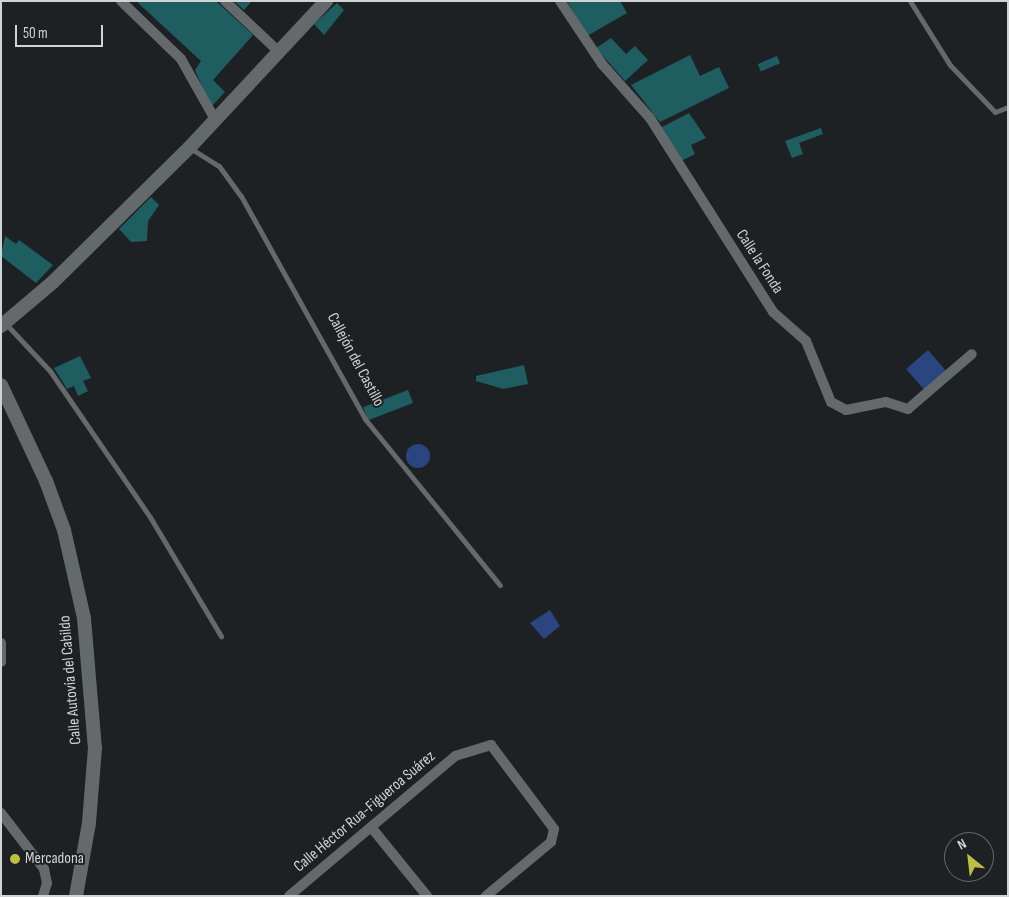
<!DOCTYPE html>
<html>
<head>
<meta charset="utf-8">
<style>
  body { margin:0 }
  #map { position:relative; width:1009px; height:897px; overflow:hidden; background:#1d2123; font-family:"Sofia Sans Condensed",sans-serif }
  div>[style] { position:absolute }
  [style*='--x'] { left:calc(var(--x)*1px); top:calc(var(--y)*1px); width:calc(var(--w)*1px); rotate:calc(var(--a)*1deg) }
  .water>* { inset:0; background:#2b4580; transform-origin:0 0 }
  .round { border-radius:50% }
  .building>* { inset:0; background:#1f5e60; transform-origin:0 0 }
  .lane>* { height:5px; margin:-2.5px; padding:0 2.5px; transform-origin:2.5px; border-radius:2.5px; background:#64696b }
  .street>* { height:10px; margin:-5px; padding:0 5px; transform-origin:5px; border-radius:5px; background:#64696b }
  .secondary>* { height:14px; margin:-7px; padding:0 7px; transform-origin:7px; border-radius:7px; background:#64696b }
  .dots>* { width:14px; height:14px; translate:-50% -50%; box-sizing:border-box; border:2px solid #1d2123; border-radius:50% }
  span { translate:-50% -50%; white-space:nowrap; text-align:center; line-height:1.15; -webkit-text-stroke:4px #1d2123; paint-order:stroke }
  .street-label { font-size:16px; color:#d0d3d4 }
  .poi-label { font-size:16px; color:#d0d3d4 }
  .left { translate:0 -50%; text-align:left }
  .frame { position:absolute; inset:0; border:2px solid #d0d3d4; pointer-events:none }
  .north { position:absolute; left:944px; top:832px; width:50px; height:50px; box-sizing:border-box; background:#1d2123; border:1px solid #65686a; border-radius:50%; rotate:331deg; font-size:14px; font-weight:700; line-height:20px; text-align:center; color:#d0d3d4 }
  .north::after { content:''; display:block; margin:auto; width:18px; height:22px; background:#bebf42; clip-path:polygon(50% 0,100% 100%,50% 72%,0 100%) }
  .scale { position:absolute; left:15px; top:25px; width:88px; height:22px; box-sizing:border-box; border:2px solid #d0d3d4; border-top:0; padding-left:6px; font-size:15px; line-height:18px; white-space:nowrap; color:#d0d3d4; -webkit-text-stroke:4px #1d2123; paint-order:stroke }
</style>
</head>
<body>
<div id="map">
  <div class="water">
    <i style="left:928px;top:350px;width:28px;height:29px;rotate:49deg"></i>
    <i class="round" style="left:406px;top:444px;width:24px;height:24px"></i>
    <i style="clip-path:polygon(550px 610px,560px 626px,544px 639px,530px 623px)"></i>
  </div>
  <div class="building">
    <i style="clip-path:polygon(136px 1px,216px 1px,253px 35px,213px 80px,225px 92px,211px 107px,195px 70px,201px 61px)"></i>
    <i style="clip-path:polygon(234px 1px,252px 1px,244px 10px)"></i>
    <i style="clip-path:polygon(567px 1px,620px 1px,627px 13px,587px 36px)"></i>
    <i style="clip-path:polygon(337px 3px,344px 10px,324px 35px,314px 24px)"></i>
    <i style="clip-path:polygon(611px 38px,626px 54px,635px 46px,648px 60px,625px 81px,596px 48px)"></i>
    <i style="clip-path:polygon(690px 55px,700px 76px,719px 67px,729px 88px,660px 122px,631px 85px)"></i>
    <i style="left:777px;top:56px;width:8px;height:21px;rotate:67deg"></i>
    <i style="clip-path:polygon(689px 113px,706px 138px,691px 145px,695px 154px,681px 161px,660px 128px)"></i>
    <i style="clip-path:polygon(821px 128px,823px 134px,799px 143px,803px 154px,792px 158px,785px 141px)"></i>
    <i style="clip-path:polygon(151px 197px,159px 205px,148px 221px,147px 241px,131px 242px,119px 229px)"></i>
    <i style="clip-path:polygon(5px 236px,16px 244px,19px 240px,53px 265px,36px 283px,1px 256px)"></i>
    <i style="clip-path:polygon(80px 356px,91px 378px,83px 381px,88px 391px,78px 396px,74px 386px,67px 389px,54px 368px)"></i>
    <i style="clip-path:polygon(524px 365px,528px 384px,503px 389px,476px 381px,476px 376px)"></i>
    <i style="left:408px;top:390px;width:14px;height:48px;rotate:69deg"></i>
  </div>
  <div class="lane">
    <i style="--x:910;--y:1;--w:75;--a:58"></i>
    <i style="--x:950;--y:65;--w:65;--a:46.2"></i>
    <i style="--x:995;--y:112;--w:14;--a:-21"></i>
    <i style="--x:190;--y:148;--w:34;--a:32"></i>
    <i style="--x:219;--y:166;--w:37;--a:54"></i>
    <i style="--x:241;--y:196;--w:255;--a:60.9"></i>
    <i style="--x:365;--y:419;--w:214;--a:50.9"></i>
    <i style="--x:6;--y:324;--w:64;--a:46.9"></i>
    <i style="--x:50;--y:371;--w:177;--a:55.6"></i>
    <i style="--x:150;--y:517;--w:139;--a:59.2"></i>
  </div>
  <div class="street">
    <i style="--x:121;--y:1;--w:83;--a:44"></i>
    <i style="--x:181;--y:59;--w:71;--a:60.6"></i>
    <i style="--x:225;--y:1;--w:71;--a:43.3"></i>
    <i style="--x:560;--y:1;--w:76;--a:56.3"></i>
    <i style="--x:602;--y:64;--w:72;--a:48.4"></i>
    <i style="--x:650;--y:118;--w:230;--a:57.6"></i>
    <i style="--x:773;--y:312;--w:44;--a:41.3"></i>
    <i style="--x:806;--y:341;--w:66;--a:67.7"></i>
    <i style="--x:831;--y:402;--w:17;--a:28"></i>
    <i style="--x:846;--y:410;--w:41;--a:-11.3"></i>
    <i style="--x:886;--y:402;--w:23;--a:18"></i>
    <i style="--x:908;--y:409;--w:84;--a:-40.7"></i>
    <i style="--x:1;--y:643;--w:19;--a:90"></i>
    <i style="--x:1;--y:813;--w:71;--a:52.5"></i>
    <i style="--x:44;--y:869;--w:14;--a:78"></i>
    <i style="--x:47;--y:883;--w:14;--a:107"></i>
    <i style="--x:371;--y:827;--w:89;--a:50.9"></i>
    <i style="--x:289;--y:896;--w:217;--a:-40.1"></i>
    <i style="--x:455;--y:756;--w:38;--a:-17"></i>
    <i style="--x:491;--y:745;--w:105;--a:53.1"></i>
    <i style="--x:554;--y:829;--w:13;--a:103"></i>
    <i style="--x:551;--y:842;--w:85;--a:140.3"></i>
  </div>
  <div class="secondary">
    <i style="--x:1;--y:326;--w:68;--a:-40.2"></i>
    <i style="--x:53;--y:282;--w:191;--a:-44.6"></i>
    <i style="--x:189;--y:148;--w:201;--a:-47"></i>
    <i style="--x:1;--y:385;--w:106;--a:64.9"></i>
    <i style="--x:46;--y:481;--w:52;--a:69.8"></i>
    <i style="--x:64;--y:530;--w:90;--a:77.2"></i>
    <i style="--x:84;--y:618;--w:130;--a:85.2"></i>
    <i style="--x:95;--y:748;--w:75;--a:94.6"></i>
    <i style="--x:89;--y:823;--w:74;--a:100.1"></i>
  </div>
  <div class="dots">
    <i style="left:15px;top:859px;background:#bebf42"></i>
  </div>
  <div class="street-label">
    <span style="left:759px;top:262px;rotate:57deg">Calle la Fonda</span>
    <span style="left:355px;top:360px;rotate:62deg">Callejón del Castillo</span>
    <span style="left:71px;top:680px;rotate:-95deg">Calle Autovía del Cabildo</span>
    <span style="left:365px;top:812px;rotate:-40deg">Calle Héctor Rua-Figueroa Suárez</span>
  </div>
  <div class="poi-label">
    <span class="left" style="left:25px;top:859px">Mercadona</span>
  </div>
  <div class="frame"></div>
  <div class="north">N</div>
  <div class="scale">50 m</div>
</div>
</body>
</html>
